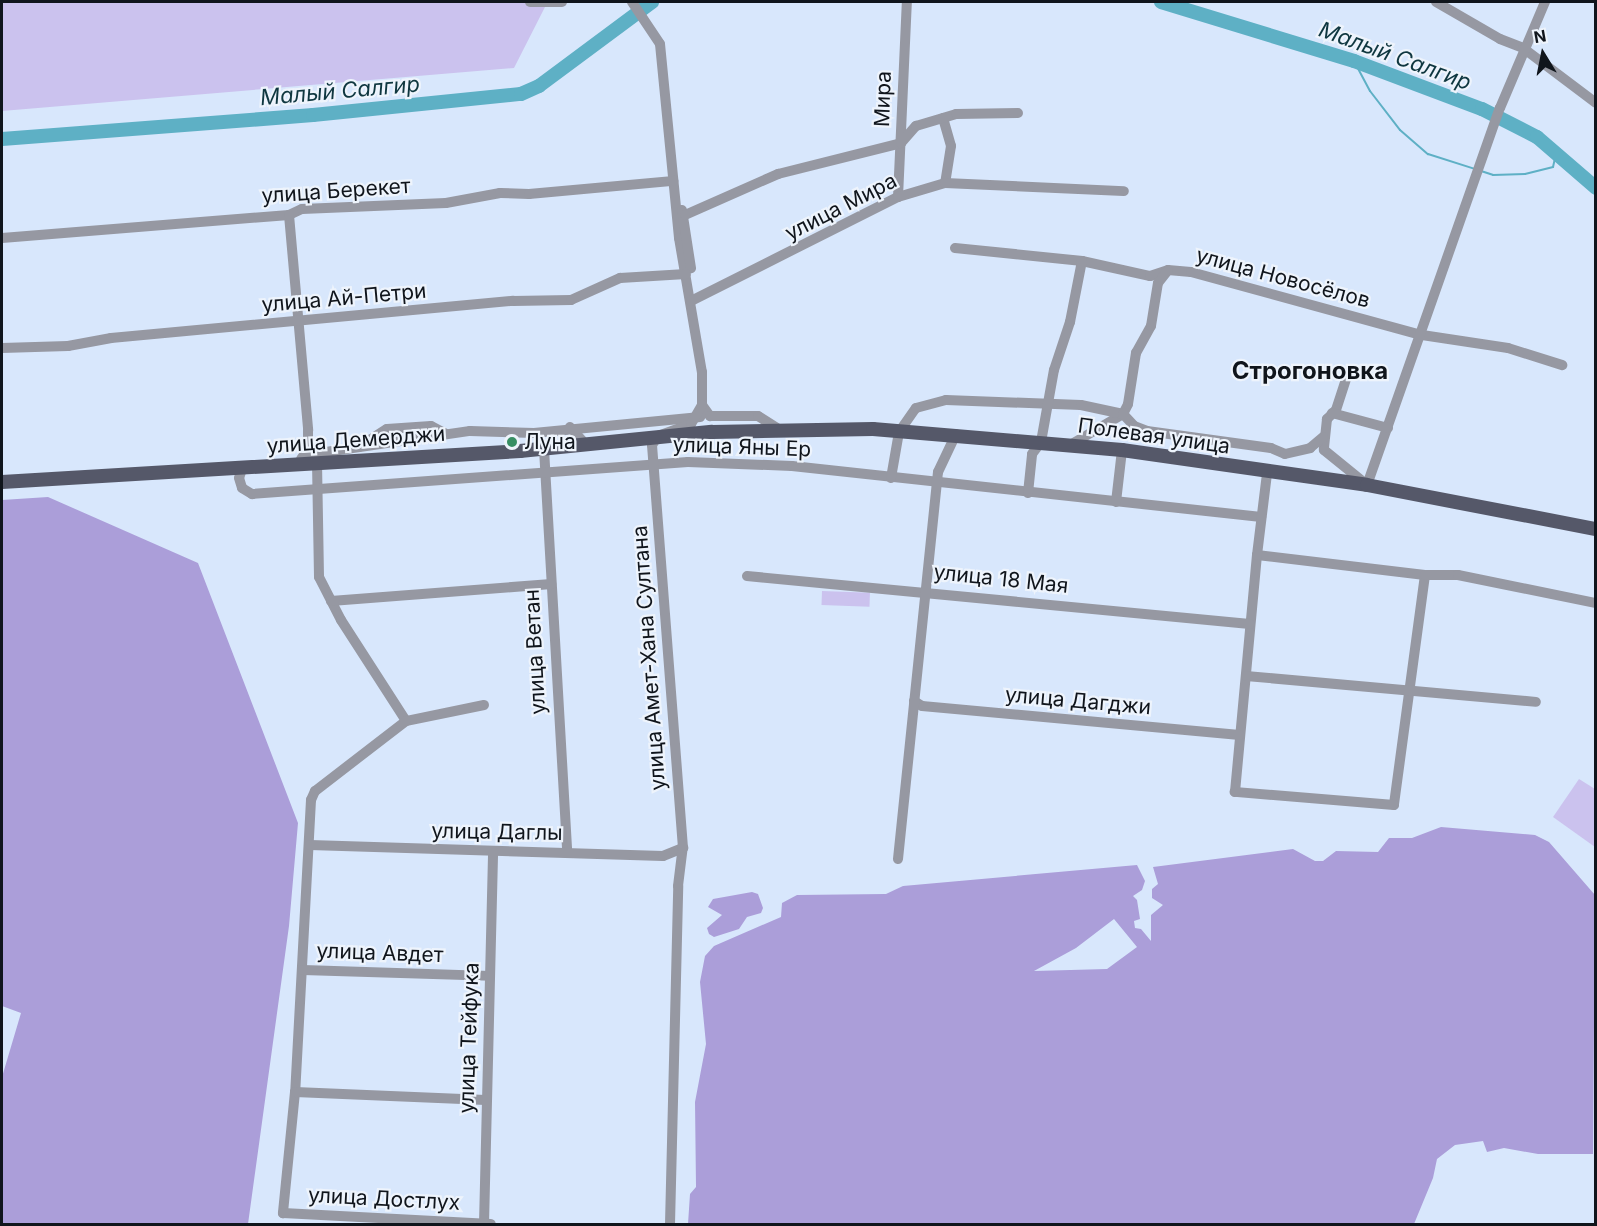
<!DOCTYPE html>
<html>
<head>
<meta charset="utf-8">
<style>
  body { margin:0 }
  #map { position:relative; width:1597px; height:1226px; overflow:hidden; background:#d8e7fc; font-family:Inter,sans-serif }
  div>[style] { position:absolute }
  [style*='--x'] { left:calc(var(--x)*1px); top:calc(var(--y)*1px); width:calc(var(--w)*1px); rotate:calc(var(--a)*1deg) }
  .green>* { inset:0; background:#cbc2ee; transform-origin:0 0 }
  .forest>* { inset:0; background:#ab9ed9 }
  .stream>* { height:2px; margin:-1px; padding:0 1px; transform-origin:1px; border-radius:1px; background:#5eb0c5 }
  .river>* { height:14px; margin:-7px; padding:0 7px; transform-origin:7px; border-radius:7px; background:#5eb0c5 }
  .minor>* { height:10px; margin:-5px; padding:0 5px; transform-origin:5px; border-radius:5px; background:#9698a2 }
  .major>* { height:14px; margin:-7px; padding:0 7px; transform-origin:7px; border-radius:7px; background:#555869 }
  .dots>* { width:16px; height:16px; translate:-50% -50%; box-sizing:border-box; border:3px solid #eef4fc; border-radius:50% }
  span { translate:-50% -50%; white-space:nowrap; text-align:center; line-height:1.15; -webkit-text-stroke:4.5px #eef4fc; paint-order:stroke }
  .street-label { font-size:21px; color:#10151c }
  .poi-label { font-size:21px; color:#10151c }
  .left { translate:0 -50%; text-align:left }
  .water-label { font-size:22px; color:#0f3740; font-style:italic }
  .quarter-label { font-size:24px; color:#10151c; font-weight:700 }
  .frame { position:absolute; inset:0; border:3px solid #10151c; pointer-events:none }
  .north { position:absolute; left:1513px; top:24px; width:60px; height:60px; -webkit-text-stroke:4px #eef4fc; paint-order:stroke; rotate:350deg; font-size:16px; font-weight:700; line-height:24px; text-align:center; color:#10151c }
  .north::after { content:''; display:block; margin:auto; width:21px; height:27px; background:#10151c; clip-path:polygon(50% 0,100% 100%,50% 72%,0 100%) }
</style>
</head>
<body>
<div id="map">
  <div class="green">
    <i style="clip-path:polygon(2px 2px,553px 2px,546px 5px,514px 68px,2px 111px)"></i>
    <i style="left:822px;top:591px;width:48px;height:14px;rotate:2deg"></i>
    <i style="clip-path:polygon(1579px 779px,1595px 789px,1595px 847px,1553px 817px)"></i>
  </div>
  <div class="forest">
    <i style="clip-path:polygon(48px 497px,198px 563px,298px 823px,289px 926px,248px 1224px,2px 1224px,2px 1077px,21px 1013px,2px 1006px,2px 500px)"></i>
    <i style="clip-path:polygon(evenodd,1441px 827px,1535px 835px,1549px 842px,1595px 895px,1593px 1154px,1538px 1154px,1504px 1148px,1487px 1152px,1483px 1141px,1455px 1145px,1437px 1159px,1433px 1178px,1414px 1224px,688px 1224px,690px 1194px,696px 1187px,695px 1102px,706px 1044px,700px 982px,705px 956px,714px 946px,781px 917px,782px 903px,797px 895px,886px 894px,903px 886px,1137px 865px,1145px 881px,1142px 890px,1133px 896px,1137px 900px,1140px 919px,1134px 921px,1135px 928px,1141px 929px,1151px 941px,1151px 915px,1163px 905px,1152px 898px,1152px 889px,1158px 884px,1153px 867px,1293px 849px,1315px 861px,1323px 861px,1336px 851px,1378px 852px,1389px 838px,1412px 838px,1441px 827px,1114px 919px,1137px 947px,1107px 969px,1034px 971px,1076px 948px,1114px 919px)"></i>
    <i style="clip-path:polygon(752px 892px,758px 894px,763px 908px,761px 913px,747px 917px,739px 929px,714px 937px,709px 934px,707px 928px,722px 915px,708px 907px,713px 899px)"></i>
  </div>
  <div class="stream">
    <i style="--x:1354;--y:61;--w:34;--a:62"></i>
    <i style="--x:1370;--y:91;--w:49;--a:52.4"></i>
    <i style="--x:1400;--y:130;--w:37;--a:41"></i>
    <i style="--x:1428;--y:154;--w:49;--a:17.7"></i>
    <i style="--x:1481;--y:171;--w:13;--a:18"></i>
    <i style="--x:1493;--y:175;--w:32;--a:-2"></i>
    <i style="--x:1525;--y:174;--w:29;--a:-14"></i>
    <i style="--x:1553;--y:167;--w:13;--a:-77"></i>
  </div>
  <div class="river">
    <i style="--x:1161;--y:2;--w:202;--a:17"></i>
    <i style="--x:1354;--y:61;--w:137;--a:20.6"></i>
    <i style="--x:1482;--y:109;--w:62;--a:27"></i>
    <i style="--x:1537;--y:137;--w:78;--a:40.8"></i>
    <i style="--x:2;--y:139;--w:312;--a:-4.4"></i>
    <i style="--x:313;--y:115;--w:209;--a:-5.8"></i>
    <i style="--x:521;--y:94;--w:20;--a:-24"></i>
    <i style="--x:539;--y:86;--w:141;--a:-36.6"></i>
  </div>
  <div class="minor">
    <i style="--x:530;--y:2;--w:32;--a:0"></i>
    <i style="--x:632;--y:2;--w:50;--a:56.3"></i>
    <i style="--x:660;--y:44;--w:195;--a:84.4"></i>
    <i style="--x:679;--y:238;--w:136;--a:80.3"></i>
    <i style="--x:702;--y:372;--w:33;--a:90"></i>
    <i style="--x:702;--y:405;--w:14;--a:54"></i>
    <i style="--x:710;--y:416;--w:48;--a:0"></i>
    <i style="--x:758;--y:416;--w:22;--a:32"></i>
    <i style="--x:1436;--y:2;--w:74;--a:30"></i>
    <i style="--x:1500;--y:39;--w:25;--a:21"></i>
    <i style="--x:1523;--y:48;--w:91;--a:37"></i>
    <i style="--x:943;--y:118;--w:29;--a:74"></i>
    <i style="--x:951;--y:146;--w:37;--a:99"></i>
    <i style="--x:898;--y:197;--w:195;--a:-87.4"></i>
    <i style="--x:682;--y:210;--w:59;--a:81.2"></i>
    <i style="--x:289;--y:215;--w:216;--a:84.9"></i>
    <i style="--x:308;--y:430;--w:19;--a:90"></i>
    <i style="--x:308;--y:449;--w:12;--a:125"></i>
    <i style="--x:685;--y:215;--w:102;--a:-23.8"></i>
    <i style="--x:778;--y:174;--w:127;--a:-14.1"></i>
    <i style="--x:901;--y:143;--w:23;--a:-49"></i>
    <i style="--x:916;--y:126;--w:42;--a:-16.7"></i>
    <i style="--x:956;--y:114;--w:62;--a:-0.9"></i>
    <i style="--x:2;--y:238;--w:288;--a:-4.6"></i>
    <i style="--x:289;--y:215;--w:14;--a:-25"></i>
    <i style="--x:302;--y:209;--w:144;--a:-2.4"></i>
    <i style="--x:446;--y:203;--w:55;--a:-10.5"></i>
    <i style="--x:500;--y:193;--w:29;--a:2"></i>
    <i style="--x:529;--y:194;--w:145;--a:-5.2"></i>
    <i style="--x:955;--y:248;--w:128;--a:5.8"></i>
    <i style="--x:1082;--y:261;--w:70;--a:12.4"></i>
    <i style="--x:1150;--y:276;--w:19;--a:-18"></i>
    <i style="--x:1168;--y:270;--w:23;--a:5"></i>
    <i style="--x:1191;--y:272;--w:239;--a:15.3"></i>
    <i style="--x:1422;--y:335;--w:87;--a:8.6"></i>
    <i style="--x:1508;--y:348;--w:57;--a:17.5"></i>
    <i style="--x:691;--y:301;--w:232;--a:-26.7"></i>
    <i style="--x:898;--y:197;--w:49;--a:-16.6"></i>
    <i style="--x:945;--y:183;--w:179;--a:2.6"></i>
    <i style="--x:2;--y:348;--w:66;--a:-1.7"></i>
    <i style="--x:68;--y:346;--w:44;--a:-10.5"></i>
    <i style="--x:111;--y:338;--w:404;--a:-5.3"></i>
    <i style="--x:513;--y:301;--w:58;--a:-1"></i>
    <i style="--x:571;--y:300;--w:54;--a:-24.2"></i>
    <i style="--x:620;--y:278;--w:66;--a:-3.5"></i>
    <i style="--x:1348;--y:373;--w:39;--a:108"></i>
    <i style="--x:1336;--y:410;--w:13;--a:135"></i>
    <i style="--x:1327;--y:419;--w:31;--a:96"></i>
    <i style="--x:1324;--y:450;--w:55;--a:39.1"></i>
    <i style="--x:1367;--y:485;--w:400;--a:-70.6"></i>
    <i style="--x:1500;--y:108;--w:115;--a:-67"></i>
    <i style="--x:1332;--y:413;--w:58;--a:15"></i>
    <i style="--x:570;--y:427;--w:24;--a:48"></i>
    <i style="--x:1070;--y:445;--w:61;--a:-30.3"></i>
    <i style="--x:1123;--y:414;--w:11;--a:-63"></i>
    <i style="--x:1128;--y:404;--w:52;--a:-81.1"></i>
    <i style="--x:1136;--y:353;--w:31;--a:-61"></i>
    <i style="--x:1151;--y:326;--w:44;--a:-80.8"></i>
    <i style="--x:1158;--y:283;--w:16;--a:-52"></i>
    <i style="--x:359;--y:447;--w:33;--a:-33"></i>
    <i style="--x:387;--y:429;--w:44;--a:-3.9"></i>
    <i style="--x:431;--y:426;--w:17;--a:28"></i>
    <i style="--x:544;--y:449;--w:404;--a:86.7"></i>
    <i style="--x:305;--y:455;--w:167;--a:-8.3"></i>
    <i style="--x:470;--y:431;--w:64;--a:1.8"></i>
    <i style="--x:534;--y:433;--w:167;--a:-5.5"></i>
    <i style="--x:317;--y:462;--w:115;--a:89"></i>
    <i style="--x:319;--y:577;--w:48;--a:62.9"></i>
    <i style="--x:341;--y:620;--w:120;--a:57.2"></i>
    <i style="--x:242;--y:469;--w:9;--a:108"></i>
    <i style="--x:239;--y:478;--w:10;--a:73"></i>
    <i style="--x:242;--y:488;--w:12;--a:31"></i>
    <i style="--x:252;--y:494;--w:437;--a:-4.2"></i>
    <i style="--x:688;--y:462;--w:104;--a:2.2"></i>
    <i style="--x:792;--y:466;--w:472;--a:6.2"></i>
    <i style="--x:891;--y:478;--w:47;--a:-80.1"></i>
    <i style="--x:899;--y:432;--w:29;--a:-55"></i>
    <i style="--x:916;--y:408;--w:31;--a:-15"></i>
    <i style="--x:946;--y:400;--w:135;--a:2.1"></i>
    <i style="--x:1081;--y:405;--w:43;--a:12.1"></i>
    <i style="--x:1123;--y:414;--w:16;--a:47"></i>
    <i style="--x:1134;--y:426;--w:14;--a:21"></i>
    <i style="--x:1147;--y:431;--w:125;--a:7.8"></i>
    <i style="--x:1271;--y:448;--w:15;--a:23"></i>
    <i style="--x:1285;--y:454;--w:26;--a:-13"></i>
    <i style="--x:1310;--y:448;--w:17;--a:-40"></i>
    <i style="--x:1028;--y:493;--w:39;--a:-84"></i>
    <i style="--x:1032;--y:454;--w:15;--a:-53"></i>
    <i style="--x:1041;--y:442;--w:73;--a:-79.8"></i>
    <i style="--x:1054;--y:370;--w:51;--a:-71.6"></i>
    <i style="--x:1070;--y:322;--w:62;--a:-78.9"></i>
    <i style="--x:1116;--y:502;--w:52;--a:-83.4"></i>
    <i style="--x:1257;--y:555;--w:169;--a:6.8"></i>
    <i style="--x:1425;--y:575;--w:232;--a:97.7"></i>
    <i style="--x:1394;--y:805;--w:160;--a:-175.3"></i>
    <i style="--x:1235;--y:792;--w:238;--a:-84.7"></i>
    <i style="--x:1257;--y:555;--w:82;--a:-83"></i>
    <i style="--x:1425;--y:575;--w:33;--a:0"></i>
    <i style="--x:1458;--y:575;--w:141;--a:11.5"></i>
    <i style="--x:747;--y:576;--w:505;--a:5.45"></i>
    <i style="--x:331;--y:601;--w:221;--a:-4.4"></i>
    <i style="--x:1246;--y:676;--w:291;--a:5.1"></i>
    <i style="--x:914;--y:701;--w:9;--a:32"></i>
    <i style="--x:922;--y:706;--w:319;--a:5.2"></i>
    <i style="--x:484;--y:705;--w:80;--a:168.4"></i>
    <i style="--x:406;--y:721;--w:115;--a:142.4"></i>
    <i style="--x:315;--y:791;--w:10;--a:114"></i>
    <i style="--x:311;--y:800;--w:292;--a:93.1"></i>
    <i style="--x:295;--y:1092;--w:122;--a:95.7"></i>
    <i style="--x:283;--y:1213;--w:208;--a:3"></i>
    <i style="--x:310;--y:845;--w:353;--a:1.8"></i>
    <i style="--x:663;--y:856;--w:22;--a:-22"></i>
    <i style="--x:898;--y:859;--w:389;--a:-84.1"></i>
    <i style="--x:938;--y:472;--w:42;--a:-64.7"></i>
    <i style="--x:303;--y:970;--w:187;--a:1.8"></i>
    <i style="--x:295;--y:1092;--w:191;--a:2.4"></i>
    <i style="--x:484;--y:1224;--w:371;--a:-88.6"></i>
    <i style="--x:670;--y:1224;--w:338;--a:-88.6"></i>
    <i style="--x:678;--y:886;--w:38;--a:-83"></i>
    <i style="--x:683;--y:848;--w:404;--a:-94.4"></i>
    <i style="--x:652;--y:445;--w:11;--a:-56"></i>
    <i style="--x:658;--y:436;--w:35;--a:-20"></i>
    <i style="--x:691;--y:424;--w:22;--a:-60"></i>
  </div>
  <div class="major">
    <i style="--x:2;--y:482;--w:519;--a:-3.42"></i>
    <i style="--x:520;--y:451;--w:193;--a:-5.7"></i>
    <i style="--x:712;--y:432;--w:161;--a:-1.1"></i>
    <i style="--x:873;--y:429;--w:250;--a:4.8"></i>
    <i style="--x:1122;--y:450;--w:247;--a:8.1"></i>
    <i style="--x:1367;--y:485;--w:233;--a:10.9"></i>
  </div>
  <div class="dots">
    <i style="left:512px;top:442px;background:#388f64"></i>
  </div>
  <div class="street-label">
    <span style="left:883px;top:99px;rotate:-88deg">Мира</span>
    <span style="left:336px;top:191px;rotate:-4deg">улица Берекет</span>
    <span style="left:841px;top:207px;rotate:-27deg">улица Мира</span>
    <span style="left:1283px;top:278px;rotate:15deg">улица Новосёлов</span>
    <span style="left:344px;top:298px;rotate:-5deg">улица Ай-Петри</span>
    <span style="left:1154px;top:436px;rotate:8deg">Полевая улица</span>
    <span style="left:356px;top:440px;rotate:-4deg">улица Демерджи</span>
    <span style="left:742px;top:447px;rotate:2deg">улица Яны Ер</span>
    <span style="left:1001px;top:579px;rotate:6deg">улица 18 Мая</span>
    <span style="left:535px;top:652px;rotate:-93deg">улица Ветан</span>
    <span style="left:649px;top:658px;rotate:-94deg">улица Амет-Хана Султана</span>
    <span style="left:1078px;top:701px;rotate:5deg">улица Дагджи</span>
    <span style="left:497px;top:832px;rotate:1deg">улица Даглы</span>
    <span style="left:380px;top:953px;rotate:2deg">улица Авдет</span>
    <span style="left:469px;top:1038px;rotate:-88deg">улица Тейфука</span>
    <span style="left:384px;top:1199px;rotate:3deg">улица Достлух</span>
  </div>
  <div class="poi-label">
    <span class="left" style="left:524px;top:442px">Луна</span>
  </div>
  <div class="water-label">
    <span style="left:1395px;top:56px;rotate:20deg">Малый Салгир</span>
    <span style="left:340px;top:91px;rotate:-5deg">Малый Салгир</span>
  </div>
  <div class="quarter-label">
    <span style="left:1310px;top:371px">Строгоновка</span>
  </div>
  <div class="frame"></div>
  <div class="north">N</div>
</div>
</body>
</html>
